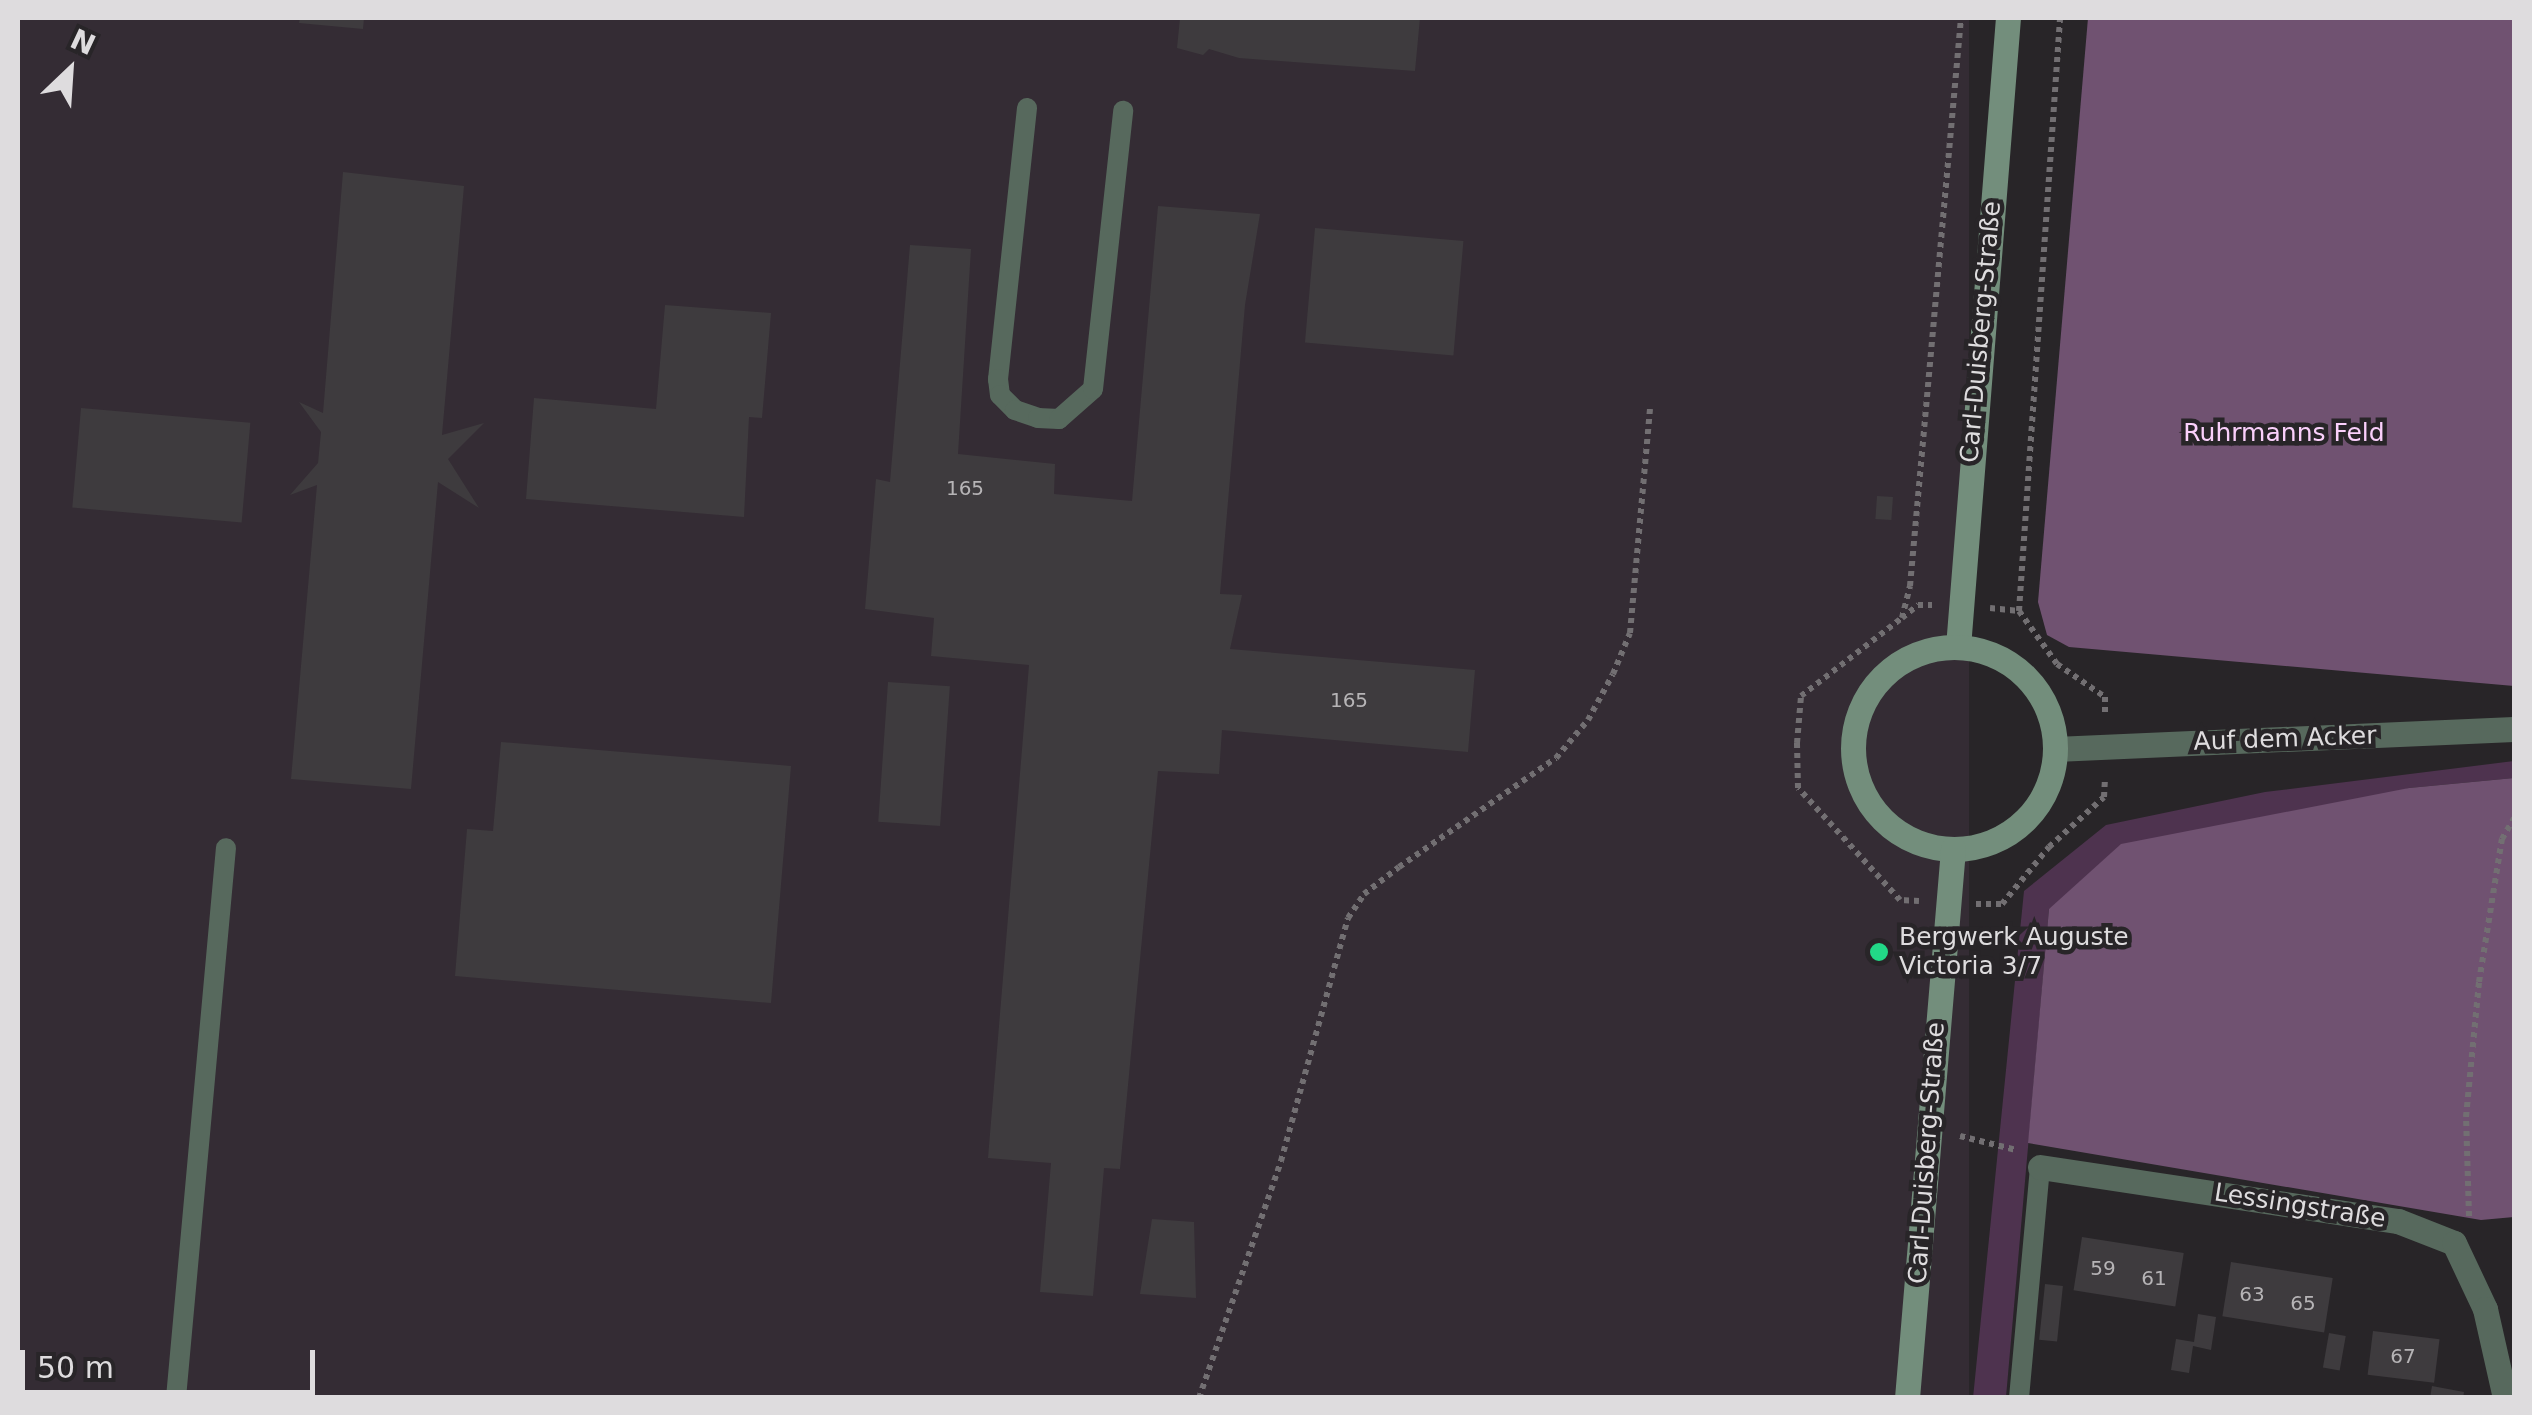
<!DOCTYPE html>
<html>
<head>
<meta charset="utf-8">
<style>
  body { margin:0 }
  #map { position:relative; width:2532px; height:1415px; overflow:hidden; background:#282528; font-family:"DejaVu Sans",sans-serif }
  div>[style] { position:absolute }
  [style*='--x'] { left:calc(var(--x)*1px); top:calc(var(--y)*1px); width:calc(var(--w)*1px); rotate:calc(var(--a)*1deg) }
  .built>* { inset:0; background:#342c34; transform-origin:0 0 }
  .green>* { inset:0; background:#4e334f }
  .forest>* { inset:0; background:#705271 }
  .building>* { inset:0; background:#3e3b3e; transform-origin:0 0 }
  .path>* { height:6px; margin-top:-3px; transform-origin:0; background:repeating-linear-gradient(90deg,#726f72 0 5px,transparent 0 10px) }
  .lane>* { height:20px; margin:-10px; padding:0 10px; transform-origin:10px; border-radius:10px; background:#57695d }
  .street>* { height:25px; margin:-12.5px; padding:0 12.5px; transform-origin:12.5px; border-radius:12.5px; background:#57695d }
  .secondary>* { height:25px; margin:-12.5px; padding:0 12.5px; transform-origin:12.5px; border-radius:12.5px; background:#738e7c }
  .secondary>.ring { margin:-12.5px; padding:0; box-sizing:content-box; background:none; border:25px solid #738e7c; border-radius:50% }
  .dots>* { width:28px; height:28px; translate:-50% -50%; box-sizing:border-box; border:5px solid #282528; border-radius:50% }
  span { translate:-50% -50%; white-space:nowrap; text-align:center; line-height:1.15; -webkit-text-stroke:9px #282528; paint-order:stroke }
  .number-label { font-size:20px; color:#b6b4b6 }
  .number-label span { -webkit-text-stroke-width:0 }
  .street-label { font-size:25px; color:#dedcde }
  .park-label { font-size:25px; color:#fad0fb }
  .poi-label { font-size:25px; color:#dedcde }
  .left { translate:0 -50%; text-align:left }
  .frame { position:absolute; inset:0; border:20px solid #dedcde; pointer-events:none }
  .north { position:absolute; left:20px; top:20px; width:100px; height:100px; -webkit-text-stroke:8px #282528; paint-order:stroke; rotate:25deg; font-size:28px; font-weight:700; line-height:40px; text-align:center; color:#dedcde }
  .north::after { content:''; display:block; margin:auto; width:35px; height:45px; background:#dedcde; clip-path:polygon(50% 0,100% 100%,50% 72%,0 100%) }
  .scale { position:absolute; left:20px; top:1350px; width:295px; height:45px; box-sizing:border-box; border:5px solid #dedcde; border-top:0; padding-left:12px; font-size:30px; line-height:35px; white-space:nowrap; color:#dedcde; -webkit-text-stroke:8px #282528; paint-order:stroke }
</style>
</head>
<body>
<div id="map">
  <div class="built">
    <i style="left:18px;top:18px;width:1951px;height:1379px"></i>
  </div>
  <div class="green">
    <i style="clip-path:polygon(2514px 761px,2514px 778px,2409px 788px,2049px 909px,2006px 1397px,1973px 1398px,2024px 891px,2106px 825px,2265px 792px)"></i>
  </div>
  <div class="forest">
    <i style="clip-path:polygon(2088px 18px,2514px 18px,2514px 686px,2069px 647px,2047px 635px,2038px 602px)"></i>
    <i style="clip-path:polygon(2514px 778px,2514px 1217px,2481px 1220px,2028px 1143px,2049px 909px,2121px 844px,2409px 788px)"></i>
  </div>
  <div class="building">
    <i style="clip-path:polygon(300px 18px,364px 18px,363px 29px,299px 23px)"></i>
    <i style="clip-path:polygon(1180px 18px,1420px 18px,1415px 71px,1239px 58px,1209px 49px,1203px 55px,1177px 48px)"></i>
    <i style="clip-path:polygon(343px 172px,464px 186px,442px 435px,484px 423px,448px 459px,479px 508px,438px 482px,411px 789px,291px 779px,317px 485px,290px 495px,318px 463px,321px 432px,299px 402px,323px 413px)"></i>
    <i style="clip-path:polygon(1158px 206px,1260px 214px,1245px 305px,1220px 594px,1242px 595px,1230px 649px,1475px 670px,1468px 752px,1222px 730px,1219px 774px,1158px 771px,1120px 1169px,1104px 1168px,1093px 1296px,1040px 1292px,1051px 1163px,988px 1158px,1029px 665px,931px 656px,934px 618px,865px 609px,876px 479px,890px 482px,910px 245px,971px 249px,958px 454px,1055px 464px,1054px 494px,1132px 501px)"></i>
    <i style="left:1315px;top:228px;width:149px;height:115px;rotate:5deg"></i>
    <i style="clip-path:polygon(665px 305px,771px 313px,762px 418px,749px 417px,744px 517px,526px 499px,534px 398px,656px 409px)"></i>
    <i style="left:81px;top:408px;width:170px;height:100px;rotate:5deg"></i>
    <i style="left:1877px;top:496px;width:16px;height:23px;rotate:4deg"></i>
    <i style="left:888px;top:682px;width:62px;height:140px;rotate:4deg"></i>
    <i style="clip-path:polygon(501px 742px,791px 766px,771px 1003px,455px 976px,467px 829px,493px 831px)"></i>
    <i style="clip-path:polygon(1152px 1219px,1194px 1222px,1196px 1298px,1140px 1294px)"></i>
    <i style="left:2082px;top:1237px;width:103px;height:54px;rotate:9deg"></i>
    <i style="left:2231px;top:1262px;width:103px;height:55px;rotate:9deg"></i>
    <i style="left:2045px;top:1284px;width:18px;height:56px;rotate:6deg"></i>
    <i style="clip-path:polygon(2198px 1314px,2216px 1317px,2211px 1350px,2193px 1346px,2189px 1373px,2171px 1370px,2176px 1339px,2194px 1342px)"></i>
    <i style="left:2373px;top:1331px;width:67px;height:44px;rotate:7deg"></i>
    <i style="left:2329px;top:1333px;width:17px;height:35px;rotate:10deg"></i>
    <i style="clip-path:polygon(2432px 1386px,2464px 1392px,2463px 1398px,2430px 1398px)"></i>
  </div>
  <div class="path">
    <i style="--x:1990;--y:608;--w:29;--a:6"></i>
    <i style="--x:2019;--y:611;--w:65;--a:54.4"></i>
    <i style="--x:2057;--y:664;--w:58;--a:34.5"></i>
    <i style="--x:2105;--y:697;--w:20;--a:90"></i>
    <i style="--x:2019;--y:611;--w:594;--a:-86.04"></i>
    <i style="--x:1902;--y:618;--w:21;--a:-39"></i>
    <i style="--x:1918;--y:605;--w:14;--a:0"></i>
    <i style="--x:1919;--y:901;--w:19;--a:-177"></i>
    <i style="--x:1900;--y:900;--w:151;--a:-132.3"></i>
    <i style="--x:1798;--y:788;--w:45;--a:-91.3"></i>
    <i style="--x:1797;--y:743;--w:47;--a:-85.1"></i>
    <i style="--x:1801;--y:696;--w:128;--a:-37.7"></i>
    <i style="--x:1902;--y:618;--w:33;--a:-76"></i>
    <i style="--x:1910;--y:586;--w:570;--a:-84.87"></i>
    <i style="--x:1976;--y:904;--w:26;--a:0"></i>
    <i style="--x:2002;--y:904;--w:74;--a:-50.5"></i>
    <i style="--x:2049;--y:847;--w:74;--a:-42.3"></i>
    <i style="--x:2104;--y:797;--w:18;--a:-87"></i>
    <i style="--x:1960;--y:1136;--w:58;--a:14"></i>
    <i style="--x:2469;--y:1216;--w:99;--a:-91.7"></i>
    <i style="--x:2466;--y:1117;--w:136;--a:-84.5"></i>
    <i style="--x:2479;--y:982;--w:145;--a:-80.9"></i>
    <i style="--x:2502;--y:839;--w:24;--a:-60"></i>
    <i style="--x:1199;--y:1398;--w:251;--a:-70.9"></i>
    <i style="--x:1281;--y:1161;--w:252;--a:-74.6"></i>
    <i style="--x:1348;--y:918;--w:29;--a:-56"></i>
    <i style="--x:1364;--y:894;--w:44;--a:-37.6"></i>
    <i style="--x:1399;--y:867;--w:191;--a:-34.8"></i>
    <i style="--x:1556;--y:758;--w:50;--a:-49.9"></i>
    <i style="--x:1588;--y:720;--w:52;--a:-61.5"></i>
    <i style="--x:1613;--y:674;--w:44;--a:-67.5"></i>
    <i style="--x:1630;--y:633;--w:225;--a:-84.9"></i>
  </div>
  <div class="lane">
    <i style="--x:1027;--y:108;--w:273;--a:96.1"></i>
    <i style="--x:998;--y:379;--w:16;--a:83"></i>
    <i style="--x:1000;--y:395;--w:21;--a:45"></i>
    <i style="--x:1015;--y:410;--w:24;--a:19"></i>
    <i style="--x:1038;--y:418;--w:21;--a:3"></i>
    <i style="--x:1059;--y:419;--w:45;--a:-41.4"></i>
    <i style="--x:1093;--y:389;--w:280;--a:-83.8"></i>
    <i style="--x:176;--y:1398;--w:552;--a:-84.81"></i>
    <i style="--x:2019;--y:1398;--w:232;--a:-84.8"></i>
  </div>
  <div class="street">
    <i style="--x:2055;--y:749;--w:459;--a:-2.5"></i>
    <i style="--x:2040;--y:1167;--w:362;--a:8.6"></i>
    <i style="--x:2398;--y:1221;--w:60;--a:21.4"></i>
    <i style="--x:2454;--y:1243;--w:73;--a:64.8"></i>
    <i style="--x:2485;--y:1309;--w:91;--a:77.3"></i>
  </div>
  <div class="secondary">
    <i style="--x:1958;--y:647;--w:631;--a:-85.46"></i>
    <i class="ring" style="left:1853px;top:647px;width:177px;height:177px"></i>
    <i style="--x:1907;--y:1398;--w:551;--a:-85.21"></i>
  </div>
  <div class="dots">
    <i style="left:1879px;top:952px;background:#22d887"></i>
  </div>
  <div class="number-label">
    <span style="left:965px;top:488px">165</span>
    <span style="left:1349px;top:700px">165</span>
    <span style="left:2103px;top:1268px">59</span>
    <span style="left:2154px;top:1278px">61</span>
    <span style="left:2252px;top:1294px">63</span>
    <span style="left:2303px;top:1303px">65</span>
    <span style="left:2403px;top:1356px">67</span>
  </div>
  <div class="street-label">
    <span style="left:1981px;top:332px;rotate:-85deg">Carl-Duisberg-Straße</span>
    <span style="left:2285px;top:739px;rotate:-2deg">Auf dem Acker</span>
    <span style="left:1927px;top:1153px;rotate:-86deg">Carl-Duisberg-Straße</span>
    <span style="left:2300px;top:1206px;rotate:9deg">Lessingstraße</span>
  </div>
  <div class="park-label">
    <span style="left:2284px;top:433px">Ruhrmanns Feld</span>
  </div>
  <div class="poi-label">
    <span class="left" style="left:1899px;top:952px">Bergwerk Auguste<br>Victoria 3/7</span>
  </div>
  <div class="frame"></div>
  <div class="north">N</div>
  <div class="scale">50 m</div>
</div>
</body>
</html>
